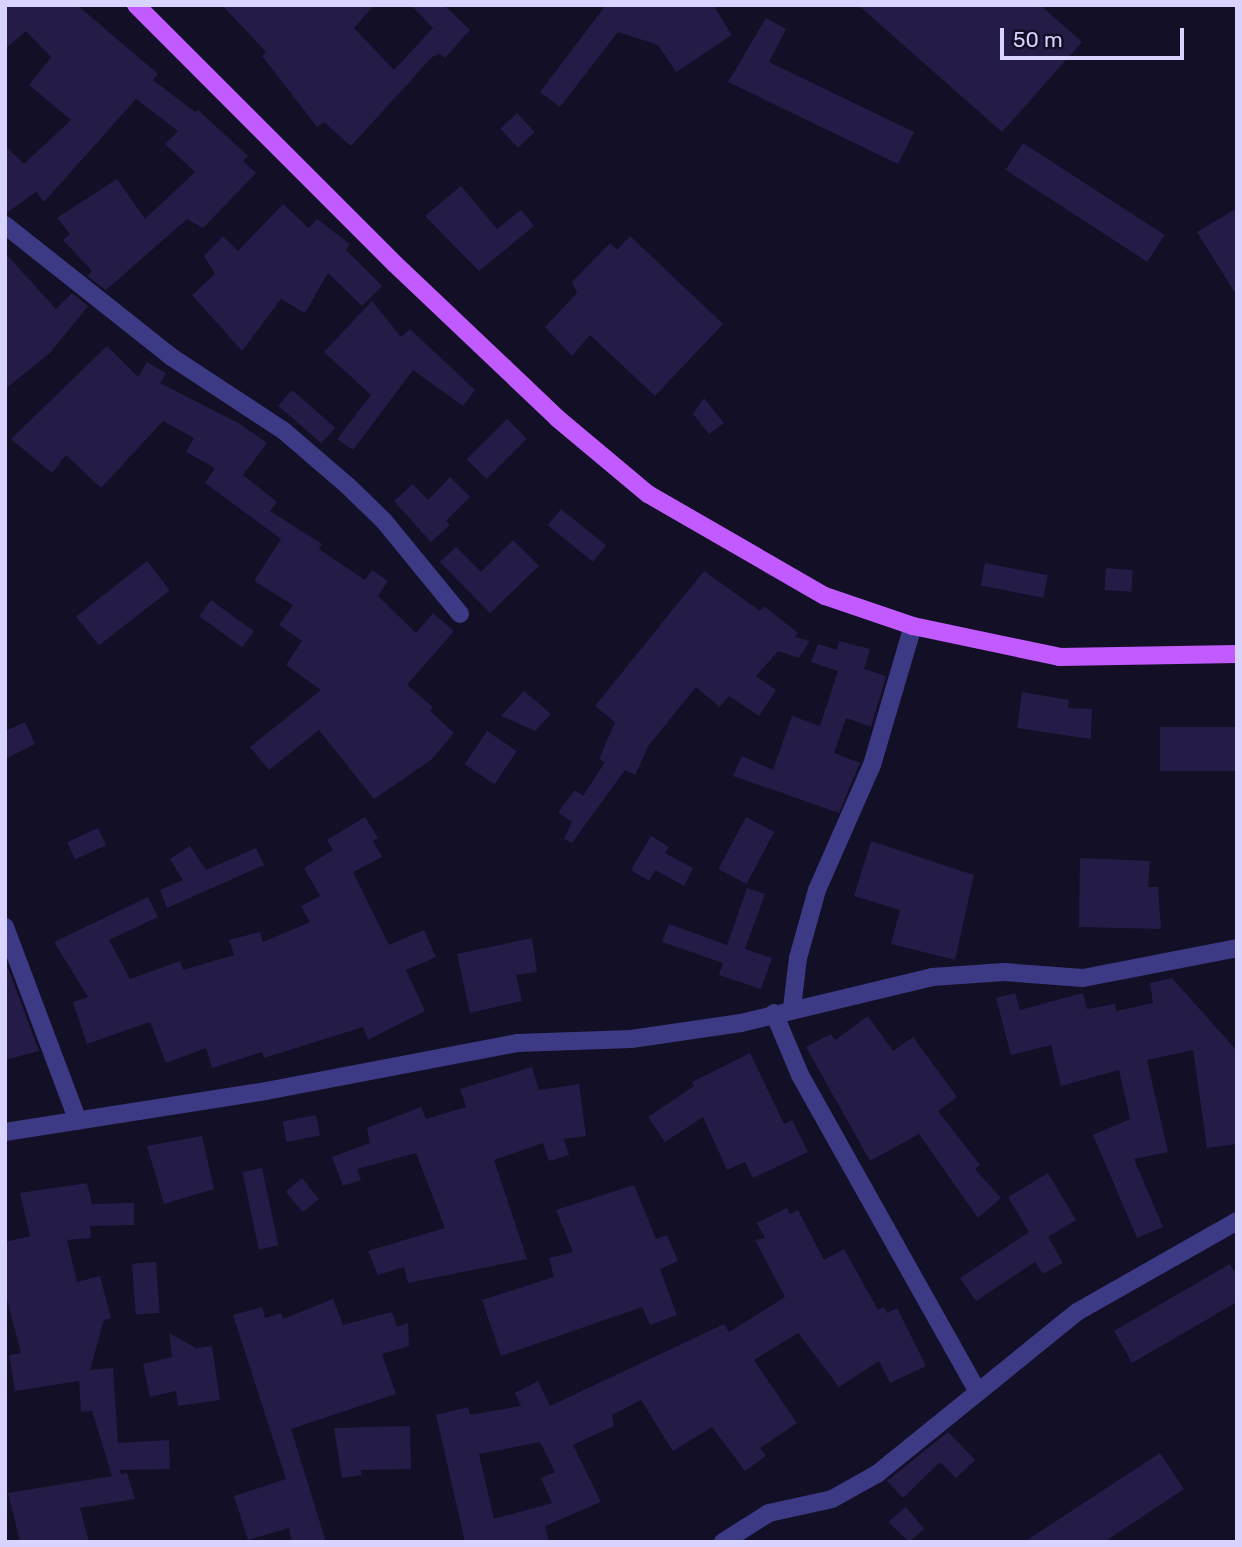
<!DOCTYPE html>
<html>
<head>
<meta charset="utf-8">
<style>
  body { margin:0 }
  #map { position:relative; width:1242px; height:1547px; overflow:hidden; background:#130f26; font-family:Rubik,sans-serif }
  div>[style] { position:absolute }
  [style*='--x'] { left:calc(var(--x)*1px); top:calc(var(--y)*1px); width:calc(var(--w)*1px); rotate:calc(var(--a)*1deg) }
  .building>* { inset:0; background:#241b47; transform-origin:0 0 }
  .minor>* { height:18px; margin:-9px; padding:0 9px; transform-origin:9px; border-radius:9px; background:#3d3a85 }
  .major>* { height:18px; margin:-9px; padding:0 9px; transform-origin:9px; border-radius:9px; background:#c25bff }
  span { translate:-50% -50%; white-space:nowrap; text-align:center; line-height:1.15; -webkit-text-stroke:6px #130f26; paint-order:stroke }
  .frame { position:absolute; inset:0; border:7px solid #d9d4ff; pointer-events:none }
  .scale { position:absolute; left:1000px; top:28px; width:184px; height:32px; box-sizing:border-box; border:4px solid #d9d4ff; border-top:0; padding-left:9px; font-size:21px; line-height:24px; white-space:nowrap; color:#d9d4ff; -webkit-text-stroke:5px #130f26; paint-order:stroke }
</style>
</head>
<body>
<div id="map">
  <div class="building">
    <i style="clip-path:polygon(5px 5px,77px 5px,158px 74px,153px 80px,195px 112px,198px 110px,248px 156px,243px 161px,256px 173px,203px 228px,187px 219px,106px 290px,87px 276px,92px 271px,63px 240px,70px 234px,57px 218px,117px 179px,145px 219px,195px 172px,165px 144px,178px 131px,136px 99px,44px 202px,36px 192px,5px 214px,5px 146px,24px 164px,71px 120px,29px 85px,51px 57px,26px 31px,5px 49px)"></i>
    <i style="clip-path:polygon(222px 5px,374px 5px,354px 28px,394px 70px,433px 28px,411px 5px,444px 5px,470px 30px,445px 58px,440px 54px,432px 57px,351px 146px,324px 122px,317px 127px,262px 56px,266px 52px)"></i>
    <i style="clip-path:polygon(606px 5px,713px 5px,732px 35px,676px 72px,658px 45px,618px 32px,560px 107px,540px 92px)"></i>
    <i style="clip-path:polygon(858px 5px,1040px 5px,1082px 42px,1002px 132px)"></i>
    <i style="clip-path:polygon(766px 18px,786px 29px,769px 62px,914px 132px,898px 164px,728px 82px)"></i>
    <i style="left:517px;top:113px;width:26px;height:23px;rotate:47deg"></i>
    <i style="left:1023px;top:143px;width:169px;height:32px;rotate:33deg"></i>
    <i style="clip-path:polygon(461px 186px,497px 229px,521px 210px,534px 226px,479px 271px,425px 216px)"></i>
    <i style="clip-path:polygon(283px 204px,309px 228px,317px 219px,350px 244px,346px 250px,382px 286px,362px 306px,328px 273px,305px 313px,281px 299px,242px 351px,192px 295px,215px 274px,204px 256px,223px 236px,238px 251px)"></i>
    <i style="clip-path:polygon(1237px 208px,1237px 296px,1197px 232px)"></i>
    <i style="clip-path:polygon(630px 236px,723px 324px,655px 396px,590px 335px,572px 356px,545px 327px,577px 293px,572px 282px,610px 243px,617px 250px)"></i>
    <i style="clip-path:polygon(5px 253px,56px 309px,72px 293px,88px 306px,50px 353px,5px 389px)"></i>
    <i style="clip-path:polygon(372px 301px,401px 337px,410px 329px,475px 390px,463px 406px,413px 370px,353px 450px,337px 439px,371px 395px,324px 352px)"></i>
    <i style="clip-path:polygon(107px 346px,138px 377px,147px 362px,166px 373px,160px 383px,240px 424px,267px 443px,243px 475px,277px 502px,270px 511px,322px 544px,319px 549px,365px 580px,372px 570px,388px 581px,378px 596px,416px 633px,433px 613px,454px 631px,407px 685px,433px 707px,430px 711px,454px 733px,431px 760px,374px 799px,319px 730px,269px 770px,250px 747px,321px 690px,286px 665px,302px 641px,279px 625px,293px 605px,254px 581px,281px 539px,205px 483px,215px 468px,186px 452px,194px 438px,163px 421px,101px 488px,66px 455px,52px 473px,11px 439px)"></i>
    <i style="left:292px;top:390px;width:57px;height:21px;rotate:41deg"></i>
    <i style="clip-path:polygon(704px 398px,724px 423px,709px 434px,693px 414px)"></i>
    <i style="left:507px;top:419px;width:28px;height:57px;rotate:45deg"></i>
    <i style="clip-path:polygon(450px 477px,470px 497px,446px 521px,450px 525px,431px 542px,394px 501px,413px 484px,428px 500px)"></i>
    <i style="left:561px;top:509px;width:58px;height:21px;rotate:39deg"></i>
    <i style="clip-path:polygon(513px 540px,539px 566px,490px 613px,440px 562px,456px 547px,481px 572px)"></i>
    <i style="left:147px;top:561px;width:37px;height:90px;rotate:52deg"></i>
    <i style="left:985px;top:563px;width:64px;height:23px;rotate:11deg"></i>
    <i style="left:1106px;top:568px;width:27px;height:22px;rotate:4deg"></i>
    <i style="clip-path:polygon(704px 571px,760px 611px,764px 606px,798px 633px,795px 637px,810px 641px,799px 658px,778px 651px,756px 676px,776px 690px,759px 716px,729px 696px,720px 707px,696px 687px,649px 745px,635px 775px,625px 770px,572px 843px,564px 839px,572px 822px,558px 812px,575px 790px,583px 796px,605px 762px,599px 759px,615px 722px,595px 706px)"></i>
    <i style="left:211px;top:600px;width:53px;height:20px;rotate:36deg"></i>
    <i style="clip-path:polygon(839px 641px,870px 649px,864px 669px,886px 676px,871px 727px,846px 718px,834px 753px,860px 763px,839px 813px,733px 776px,742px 756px,773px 770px,792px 716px,820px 726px,838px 671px,811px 662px,818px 644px,837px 650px)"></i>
    <i style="clip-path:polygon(524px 691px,551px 714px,535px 731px,501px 716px)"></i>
    <i style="clip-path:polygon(1022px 692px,1069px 700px,1068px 708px,1092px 709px,1091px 739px,1017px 728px)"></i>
    <i style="clip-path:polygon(25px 722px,35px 744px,5px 759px,5px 731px)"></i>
    <i style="left:1237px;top:727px;width:44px;height:77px;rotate:90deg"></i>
    <i style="left:487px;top:731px;width:36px;height:40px;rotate:34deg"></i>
    <i style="clip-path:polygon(365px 817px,378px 838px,373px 841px,382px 857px,353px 872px,389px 945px,424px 930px,436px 957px,406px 970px,425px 1011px,368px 1040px,363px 1027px,264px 1058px,262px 1052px,212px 1068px,206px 1048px,166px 1063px,150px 1022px,87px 1044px,73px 1002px,88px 997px,54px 942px,148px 897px,158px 917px,109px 940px,130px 979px,180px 961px,183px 970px,234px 955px,229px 940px,260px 932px,263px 942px,310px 922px,301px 906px,320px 896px,304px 868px,333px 850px,327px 840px)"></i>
    <i style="left:746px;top:817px;width:32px;height:59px;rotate:28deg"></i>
    <i style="left:98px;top:828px;width:19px;height:34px;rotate:65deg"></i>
    <i style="clip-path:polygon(651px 836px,669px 847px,665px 853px,693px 868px,684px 886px,655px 870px,649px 881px,631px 870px)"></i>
    <i style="clip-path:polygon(871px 841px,974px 875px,955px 960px,891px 944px,900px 910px,854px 896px)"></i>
    <i style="clip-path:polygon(190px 846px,206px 870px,256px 848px,264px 865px,167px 908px,160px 890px,183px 880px,170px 859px)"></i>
    <i style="clip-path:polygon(1080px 858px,1150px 861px,1148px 887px,1158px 887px,1161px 929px,1079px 927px)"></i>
    <i style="clip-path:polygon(747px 888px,765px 894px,745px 949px,772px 958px,761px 989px,719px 975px,723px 963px,662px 942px,669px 924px,727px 945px)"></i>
    <i style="clip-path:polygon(532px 938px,537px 972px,516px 975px,522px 1001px,470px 1013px,457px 954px)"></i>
    <i style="clip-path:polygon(5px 960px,39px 1051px,5px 1060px)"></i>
    <i style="clip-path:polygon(1172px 978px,1237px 1051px,1237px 1144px,1207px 1148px,1193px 1050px,1147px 1060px,1168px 1152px,1134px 1159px,1163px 1227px,1137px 1238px,1093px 1135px,1130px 1119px,1119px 1070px,1061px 1086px,1051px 1045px,1011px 1055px,996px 998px,1015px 993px,1020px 1010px,1083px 993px,1087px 1009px,1115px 1004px,1116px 1011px,1153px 1003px,1150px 983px)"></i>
    <i style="clip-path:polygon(868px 1016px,893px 1051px,913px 1037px,957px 1097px,938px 1111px,980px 1165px,975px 1169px,1001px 1198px,978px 1218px,919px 1134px,870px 1161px,806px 1047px,831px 1034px,835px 1040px)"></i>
    <i style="clip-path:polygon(750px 1053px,784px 1124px,792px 1120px,808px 1152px,753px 1178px,745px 1162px,727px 1170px,703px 1117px,665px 1142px,648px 1117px,694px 1086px,692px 1082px)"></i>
    <i style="clip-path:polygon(532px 1067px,539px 1090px,579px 1084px,586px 1136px,564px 1139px,569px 1155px,549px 1161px,543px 1143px,494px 1160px,527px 1259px,408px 1283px,404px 1267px,378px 1275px,368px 1251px,445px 1228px,416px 1153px,357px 1169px,361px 1180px,343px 1186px,332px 1157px,370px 1143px,367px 1128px,421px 1107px,426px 1119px,466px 1107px,460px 1089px)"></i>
    <i style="left:316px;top:1115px;width:21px;height:34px;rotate:79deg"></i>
    <i style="clip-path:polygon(202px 1136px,214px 1189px,164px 1204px,147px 1146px)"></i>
    <i style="left:262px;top:1168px;width:79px;height:20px;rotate:78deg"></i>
    <i style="clip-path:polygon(1048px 1173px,1076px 1220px,1048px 1237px,1063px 1263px,1043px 1274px,1035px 1262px,976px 1301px,960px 1278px,1029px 1232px,1008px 1197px)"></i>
    <i style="left:302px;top:1178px;width:27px;height:21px;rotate:51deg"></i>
    <i style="clip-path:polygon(87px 1183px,92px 1204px,134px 1203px,134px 1225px,90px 1226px,91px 1238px,67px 1240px,77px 1282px,100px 1276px,111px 1318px,104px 1320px,90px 1370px,113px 1368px,118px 1443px,169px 1440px,170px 1469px,120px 1470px,121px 1474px,127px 1473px,135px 1499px,80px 1508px,89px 1542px,20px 1542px,8px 1493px,112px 1476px,92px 1411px,81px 1412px,79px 1381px,15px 1391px,9px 1355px,21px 1353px,5px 1292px,5px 1242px,30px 1236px,20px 1193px)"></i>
    <i style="clip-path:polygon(634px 1185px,656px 1239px,667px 1235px,678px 1261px,660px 1269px,677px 1315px,650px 1325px,642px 1307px,501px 1356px,482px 1300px,554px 1277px,549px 1258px,573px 1252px,556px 1210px)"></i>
    <i style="clip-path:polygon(evenodd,787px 1208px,790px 1214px,798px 1210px,824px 1260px,844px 1249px,878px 1310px,884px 1307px,887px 1313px,897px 1308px,926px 1366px,890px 1383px,879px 1361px,839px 1387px,798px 1333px,754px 1360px,797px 1423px,760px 1448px,766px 1456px,745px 1471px,712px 1427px,673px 1451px,641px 1400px,612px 1415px,614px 1426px,573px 1445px,601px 1502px,545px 1526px,549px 1542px,465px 1542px,436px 1415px,468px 1407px,470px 1415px,521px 1406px,515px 1393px,538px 1381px,550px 1406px,724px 1324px,729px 1332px,785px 1297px,755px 1240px,765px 1238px,757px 1223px,787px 1208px,540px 1442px,555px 1472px,541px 1478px,552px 1503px,494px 1519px,479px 1454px,540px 1442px)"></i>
    <i style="left:156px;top:1262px;width:51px;height:24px;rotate:86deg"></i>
    <i style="clip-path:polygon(1230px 1264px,1237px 1276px,1237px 1302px,1132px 1363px,1114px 1331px)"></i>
    <i style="clip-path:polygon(333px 1299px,343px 1325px,392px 1312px,397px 1327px,408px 1323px,409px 1346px,382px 1354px,396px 1394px,291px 1429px,326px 1542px,292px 1542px,289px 1528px,248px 1540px,234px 1496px,286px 1479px,233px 1315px,262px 1307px,265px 1318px,281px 1313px,283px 1319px)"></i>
    <i style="clip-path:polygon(169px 1333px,196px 1348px,212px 1346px,220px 1400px,178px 1406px,176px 1391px,150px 1397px,143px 1364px,172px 1357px)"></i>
    <i style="clip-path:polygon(410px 1426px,411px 1469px,361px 1470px,362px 1475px,342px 1478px,334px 1428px)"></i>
    <i style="clip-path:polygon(948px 1432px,975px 1460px,956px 1478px,940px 1462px,903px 1498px,887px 1481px)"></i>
    <i style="clip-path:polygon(1160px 1453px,1184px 1489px,1104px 1542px,1024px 1542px)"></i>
    <i style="clip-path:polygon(906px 1507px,924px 1529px,909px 1542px,888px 1522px)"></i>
  </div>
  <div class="minor">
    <i style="--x:5;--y:225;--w:211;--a:38.4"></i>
    <i style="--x:170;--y:356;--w:136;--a:33.3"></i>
    <i style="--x:284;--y:431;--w:84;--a:40.7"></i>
    <i style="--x:348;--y:486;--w:50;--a:44.2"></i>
    <i style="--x:384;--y:521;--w:120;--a:50.7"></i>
    <i style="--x:5;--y:927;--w:207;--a:69.4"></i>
    <i style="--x:792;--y:1008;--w:50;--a:-83.2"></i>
    <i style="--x:798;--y:958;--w:71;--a:-74.4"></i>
    <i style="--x:817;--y:890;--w:137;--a:-66.3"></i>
    <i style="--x:872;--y:765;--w:145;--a:-73.6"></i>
    <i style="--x:774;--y:1013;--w:67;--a:67.2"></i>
    <i style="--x:800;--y:1075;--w:362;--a:60.7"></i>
    <i style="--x:5;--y:1132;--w:264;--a:-8.9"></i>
    <i style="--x:266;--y:1091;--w:256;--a:-10.8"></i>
    <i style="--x:517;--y:1043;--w:114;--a:-2"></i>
    <i style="--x:631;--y:1039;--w:111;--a:-8.3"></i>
    <i style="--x:741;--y:1023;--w:196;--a:-13.5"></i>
    <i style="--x:932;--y:977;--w:72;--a:-4"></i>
    <i style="--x:1004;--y:972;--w:79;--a:4.3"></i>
    <i style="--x:1083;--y:978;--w:157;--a:-11"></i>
    <i style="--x:723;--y:1542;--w:54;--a:-32.2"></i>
    <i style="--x:769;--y:1513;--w:65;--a:-12.5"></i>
    <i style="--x:832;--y:1499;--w:51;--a:-29.1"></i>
    <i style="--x:877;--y:1474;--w:257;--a:-39"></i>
    <i style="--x:1077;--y:1312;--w:184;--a:-29.6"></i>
  </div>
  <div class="major">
    <i style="--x:136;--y:5;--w:366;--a:45"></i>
    <i style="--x:395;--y:264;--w:224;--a:43.5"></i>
    <i style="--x:557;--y:418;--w:119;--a:39.9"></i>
    <i style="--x:648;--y:494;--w:204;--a:30"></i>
    <i style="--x:825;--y:596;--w:93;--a:18.8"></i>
    <i style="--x:913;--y:626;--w:150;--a:11.9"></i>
    <i style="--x:1060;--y:657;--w:177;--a:-1"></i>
  </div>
  <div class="frame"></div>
  <div class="scale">50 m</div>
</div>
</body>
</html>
